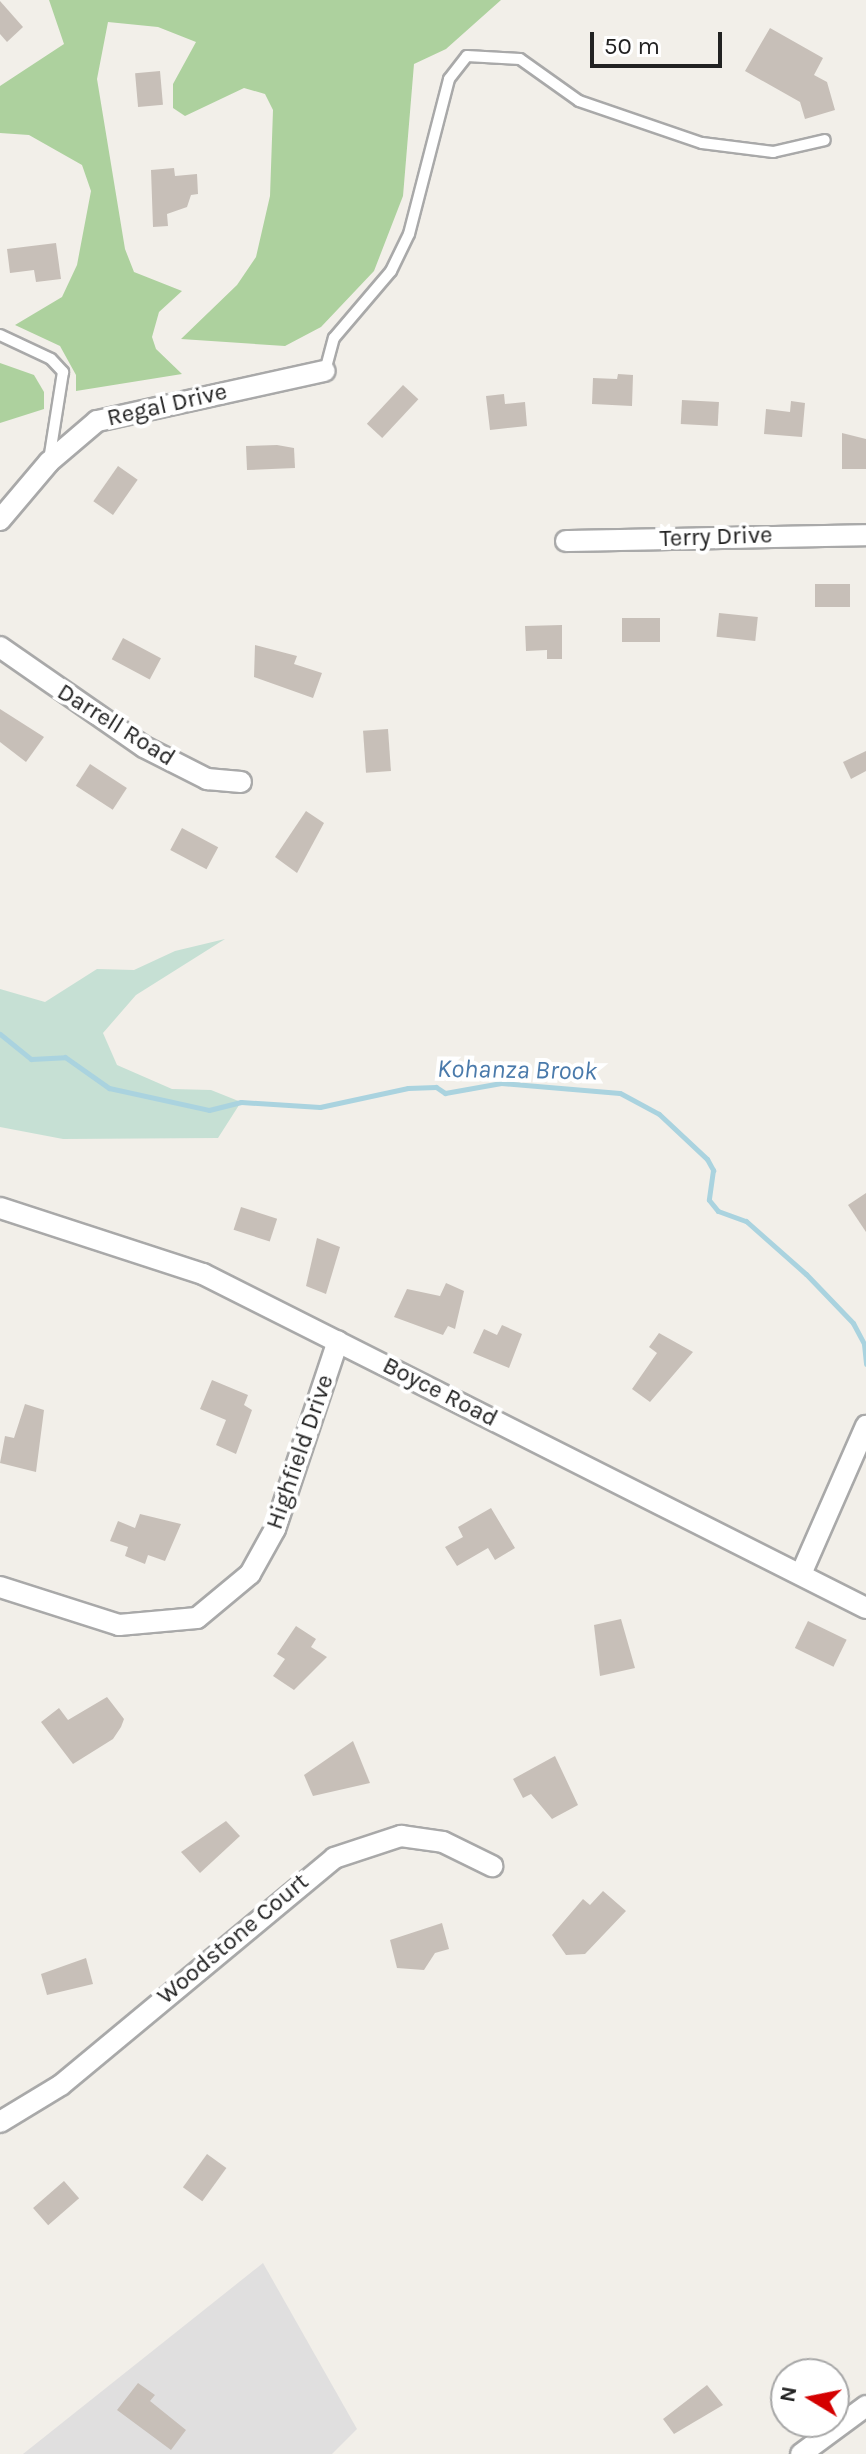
<!DOCTYPE html>
<html>
<head>
<meta charset="utf-8">
<style>
  body { margin:0 }
  #map { position:relative; width:866px; height:2454px; overflow:hidden; background:#f2efe9; font-family:Karla,sans-serif }
  div>[style] { position:absolute }
  [style*='--x'] { left:calc(var(--x)*1px); top:calc(var(--y)*1px); width:calc(var(--w)*1px); rotate:calc(var(--a)*1deg) }
  .residential>* { inset:0; background:#e0dfdf }
  .forest>* { inset:0; background:#add19e }
  .wetland>* { inset:0; background:#c6e0d4 }
  .stream>* { height:5px; margin:-2.5px; padding:0 2.5px; transform-origin:2.5px; border-radius:2.5px; background:#aad3df }
  .building>* { inset:0; background:#c7bfb8; transform-origin:0 0 }
  .roads { filter:drop-shadow(2px 0 #a9a9a9) drop-shadow(-2px 0 #a9a9a9) drop-shadow(0 2px #a9a9a9) drop-shadow(0 -2px #a9a9a9) }
  .lane>* { height:10px; margin:-5px; padding:0 5px; transform-origin:5px; border-radius:5px; background:#fff }
  .street>* { height:20px; margin:-10px; padding:0 10px; transform-origin:10px; border-radius:10px; background:#fff }
  span { translate:-50% -50%; white-space:nowrap; text-align:center; line-height:1.15; -webkit-text-stroke:8px #fff; paint-order:stroke }
  .street-label { font-size:24px; color:#222 }
  .water-label { font-size:26px; color:#4a7aab; font-style:italic }
  .north { position:absolute; left:770px; top:2358px; width:80px; height:80px; box-sizing:border-box; background:#fff; border:2px solid #a7a7a7; border-radius:50%; rotate:280deg; font-size:22px; font-weight:700; line-height:32px; text-align:center; color:#222 }
  .north::after { content:''; display:block; margin:auto; width:28px; height:36px; background:#d40000; clip-path:polygon(50% 0,100% 100%,50% 72%,0 100%) }
  .scale { position:absolute; left:590px; top:32px; width:132px; height:36px; box-sizing:border-box; border:4px solid #222; border-top:0; padding-left:10px; font-size:24px; line-height:28px; white-space:nowrap; color:#222; -webkit-text-stroke:6px #fff; paint-order:stroke }
</style>
</head>
<body>
<div id="map">
  <div class="residential">
    <i style="clip-path:polygon(263px 2263px,357px 2429px,332px 2454px,23px 2454px)"></i>
  </div>
  <div class="forest">
    <i style="clip-path:polygon(49px 0,501px 0,446px 49px,414px 64px,403px 196px,374px 271px,321px 327px,285px 346px,181px 339px,237px 285px,256px 257px,270px 196px,273px 110px,265px 94px,244px 88px,185px 116px,173px 108px,173px 84px,196px 42px,158px 27px,108px 22px,97px 79px,125px 249px,134px 272px,182px 291px,159px 312px,152px 337px,156px 349px,182px 374px,76px 391px,76px 375px,60px 346px,15px 325px,62px 297px,77px 265px,91px 191px,82px 165px,29px 135px,0 133px,0 86px,64px 44px)"></i>
    <i style="clip-path:polygon(0 363px,34px 375px,44px 392px,44px 409px,0 423px)"></i>
  </div>
  <div class="wetland">
    <i style="clip-path:polygon(225px 939px,136px 995px,103px 1033px,117px 1065px,172px 1089px,211px 1090px,241px 1102px,218px 1138px,63px 1139px,0 1127px,0 989px,45px 1002px,97px 969px,134px 970px,175px 951px)"></i>
  </div>
  <div class="stream">
    <i style="--x:0;--y:1034;--w:40;--a:39"></i>
    <i style="--x:31;--y:1059;--w:34;--a:-3"></i>
    <i style="--x:65;--y:1057;--w:54;--a:35.2"></i>
    <i style="--x:109;--y:1088;--w:102;--a:12.4"></i>
    <i style="--x:209;--y:1110;--w:33;--a:-14"></i>
    <i style="--x:241;--y:1102;--w:79;--a:3.6"></i>
    <i style="--x:320;--y:1107;--w:90;--a:-12.2"></i>
    <i style="--x:408;--y:1088;--w:28;--a:-2"></i>
    <i style="--x:436;--y:1087;--w:11;--a:34"></i>
    <i style="--x:445;--y:1093;--w:57;--a:-10.1"></i>
    <i style="--x:501;--y:1083;--w:119;--a:4.8"></i>
    <i style="--x:620;--y:1093;--w:44;--a:28.3"></i>
    <i style="--x:659;--y:1114;--w:66;--a:43.2"></i>
    <i style="--x:707;--y:1159;--w:13;--a:61"></i>
    <i style="--x:713;--y:1170;--w:30;--a:98"></i>
    <i style="--x:709;--y:1200;--w:14;--a:51"></i>
    <i style="--x:718;--y:1211;--w:30;--a:20"></i>
    <i style="--x:746;--y:1221;--w:80;--a:41.5"></i>
    <i style="--x:806;--y:1274;--w:68;--a:46.2"></i>
    <i style="--x:853;--y:1323;--w:24;--a:62"></i>
    <i style="--x:864;--y:1344;--w:20;--a:84"></i>
  </div>
  <div class="building">
    <i style="clip-path:polygon(0 1px,23px 27px,7px 42px,0 34px)"></i>
    <i style="clip-path:polygon(770px 28px,823px 58px,814px 75px,827px 82px,835px 110px,805px 119px,800px 102px,745px 71px)"></i>
    <i style="left:160px;top:71px;width:34px;height:25px;rotate:85deg"></i>
    <i style="clip-path:polygon(174px 168px,175px 176px,197px 174px,198px 194px,191px 195px,187px 207px,167px 214px,168px 226px,153px 227px,151px 170px)"></i>
    <i style="clip-path:polygon(56px 243px,61px 279px,36px 282px,34px 270px,10px 273px,7px 249px)"></i>
    <i style="clip-path:polygon(618px 374px,633px 375px,632px 406px,592px 404px,593px 378px,617px 379px)"></i>
    <i style="left:403px;top:385px;width:21px;height:53px;rotate:43deg"></i>
    <i style="clip-path:polygon(504px 394px,505px 404px,525px 402px,527px 426px,490px 430px,486px 396px)"></i>
    <i style="left:682px;top:400px;width:37px;height:24px;rotate:3deg"></i>
    <i style="clip-path:polygon(791px 401px,805px 403px,802px 437px,764px 434px,766px 409px,790px 412px)"></i>
    <i style="clip-path:polygon(842px 433px,866px 439px,866px 469px,842px 469px)"></i>
    <i style="clip-path:polygon(277px 445px,294px 448px,295px 468px,247px 470px,246px 446px)"></i>
    <i style="left:118px;top:466px;width:24px;height:43px;rotate:35deg"></i>
    <i style="left:850px;top:584px;width:23px;height:35px;rotate:90deg"></i>
    <i style="left:719px;top:613px;width:39px;height:24px;rotate:6deg"></i>
    <i style="left:622px;top:618px;width:38px;height:24px"></i>
    <i style="clip-path:polygon(562px 625px,562px 659px,547px 659px,547px 650px,526px 651px,525px 626px)"></i>
    <i style="left:123px;top:638px;width:43px;height:24px;rotate:28deg"></i>
    <i style="clip-path:polygon(255px 645px,297px 656px,294px 664px,322px 673px,313px 698px,254px 677px)"></i>
    <i style="clip-path:polygon(0 709px,44px 737px,26px 762px,0 742px)"></i>
    <i style="left:388px;top:729px;width:42px;height:25px;rotate:86deg"></i>
    <i style="clip-path:polygon(866px 751px,866px 771px,851px 779px,843px 762px)"></i>
    <i style="left:90px;top:764px;width:44px;height:26px;rotate:33deg"></i>
    <i style="clip-path:polygon(306px 811px,324px 823px,297px 873px,275px 857px)"></i>
    <i style="left:182px;top:828px;width:41px;height:25px;rotate:28deg"></i>
    <i style="clip-path:polygon(866px 1193px,866px 1232px,848px 1205px)"></i>
    <i style="left:241px;top:1207px;width:38px;height:24px;rotate:18deg"></i>
    <i style="clip-path:polygon(317px 1238px,340px 1247px,326px 1294px,306px 1286px)"></i>
    <i style="clip-path:polygon(446px 1283px,464px 1291px,455px 1329px,448px 1326px,443px 1335px,394px 1317px,407px 1289px,440px 1296px)"></i>
    <i style="clip-path:polygon(502px 1325px,522px 1334px,509px 1368px,473px 1353px,484px 1329px,497px 1335px)"></i>
    <i style="clip-path:polygon(659px 1333px,693px 1352px,650px 1402px,632px 1389px,657px 1353px,649px 1347px)"></i>
    <i style="clip-path:polygon(212px 1380px,248px 1395px,244px 1405px,252px 1410px,236px 1454px,216px 1445px,226px 1420px,200px 1409px)"></i>
    <i style="clip-path:polygon(25px 1404px,44px 1410px,36px 1472px,0 1463px,5px 1436px,14px 1438px)"></i>
    <i style="clip-path:polygon(491px 1508px,515px 1548px,495px 1560px,488px 1548px,457px 1566px,445px 1547px,463px 1537px,458px 1527px)"></i>
    <i style="clip-path:polygon(140px 1514px,181px 1524px,165px 1561px,148px 1555px,145px 1564px,125px 1556px,128px 1547px,110px 1541px,118px 1521px,135px 1528px)"></i>
    <i style="clip-path:polygon(621px 1619px,635px 1668px,600px 1676px,594px 1625px)"></i>
    <i style="left:808px;top:1621px;width:43px;height:30px;rotate:26deg"></i>
    <i style="clip-path:polygon(296px 1626px,316px 1639px,311px 1647px,327px 1657px,294px 1690px,273px 1676px,285px 1659px,277px 1654px)"></i>
    <i style="clip-path:polygon(107px 1697px,124px 1719px,121px 1727px,113px 1739px,73px 1764px,41px 1722px,59px 1708px,68px 1720px)"></i>
    <i style="clip-path:polygon(353px 1741px,370px 1783px,313px 1796px,304px 1775px)"></i>
    <i style="clip-path:polygon(555px 1756px,578px 1805px,552px 1819px,531px 1794px,523px 1798px,513px 1779px)"></i>
    <i style="clip-path:polygon(226px 1821px,240px 1836px,200px 1873px,181px 1852px)"></i>
    <i style="clip-path:polygon(603px 1891px,626px 1911px,585px 1954px,566px 1955px,552px 1935px,583px 1899px,590px 1905px)"></i>
    <i style="clip-path:polygon(442px 1923px,449px 1949px,435px 1953px,424px 1970px,397px 1968px,390px 1940px)"></i>
    <i style="clip-path:polygon(86px 1958px,93px 1984px,47px 1995px,41px 1974px)"></i>
    <i style="left:207px;top:2154px;width:24px;height:41px;rotate:36deg"></i>
    <i style="left:64px;top:2181px;width:23px;height:41px;rotate:49deg"></i>
    <i style="clip-path:polygon(138px 2383px,155px 2395px,150px 2401px,186px 2430px,171px 2450px,117px 2410px)"></i>
    <i style="clip-path:polygon(707px 2385px,723px 2405px,674px 2434px,663px 2419px)"></i>
  </div>
  <div class="roads">
    <div class="lane">
      <i style="--x:0;--y:335;--w:56;--a:25.2"></i>
      <i style="--x:51;--y:359;--w:18;--a:47"></i>
      <i style="--x:63;--y:372;--w:89;--a:99"></i>
      <i style="--x:325;--y:371;--w:34;--a:-75"></i>
      <i style="--x:334;--y:338;--w:88;--a:-49.6"></i>
      <i style="--x:391;--y:271;--w:41;--a:-64.1"></i>
      <i style="--x:409;--y:234;--w:160;--a:-75.5"></i>
      <i style="--x:449;--y:79;--w:29;--a:-52"></i>
      <i style="--x:467;--y:56;--w:53;--a:3.2"></i>
      <i style="--x:520;--y:59;--w:72;--a:35.4"></i>
      <i style="--x:579;--y:101;--w:130;--a:18.9"></i>
      <i style="--x:702;--y:143;--w:72;--a:7.2"></i>
      <i style="--x:773;--y:152;--w:53;--a:-13"></i>
    </div>
    <div class="street">
      <i style="--x:0;--y:520;--w:76;--a:-49.8"></i>
      <i style="--x:49;--y:462;--w:63;--a:-40.5"></i>
      <i style="--x:97;--y:421;--w:233;--a:-12.4"></i>
      <i style="--x:566;--y:541;--w:300;--a:-1.1"></i>
      <i style="--x:0;--y:647;--w:175;--a:34.8"></i>
      <i style="--x:144;--y:747;--w:71;--a:26.9"></i>
      <i style="--x:207;--y:779;--w:34;--a:5"></i>
      <i style="--x:0;--y:1208;--w:213;--a:18"></i>
      <i style="--x:203;--y:1274;--w:742;--a:26.74"></i>
      <i style="--x:801;--y:1574;--w:162;--a:-66.3"></i>
      <i style="--x:0;--y:1587;--w:125;--a:17.7"></i>
      <i style="--x:119;--y:1625;--w:78;--a:-5.1"></i>
      <i style="--x:197;--y:1618;--w:69;--a:-39.7"></i>
      <i style="--x:250;--y:1574;--w:51;--a:-60.9"></i>
      <i style="--x:275;--y:1529;--w:198;--a:-71.5"></i>
      <i style="--x:0;--y:2122;--w:71;--a:-31.2"></i>
      <i style="--x:61;--y:2085;--w:355;--a:-39.7"></i>
      <i style="--x:334;--y:1858;--w:71;--a:-18.2"></i>
      <i style="--x:401;--y:1836;--w:42;--a:8.1"></i>
      <i style="--x:443;--y:1842;--w:55;--a:26.1"></i>
      <i style="--x:801;--y:2454;--w:81;--a:-36.4"></i>
    </div>
  </div>
  <div class="street-label">
    <span style="left:167px;top:405px;rotate:-13deg">Regal Drive</span>
    <span style="left:716px;top:537px;rotate:-2deg">Terry Drive</span>
    <span style="left:116px;top:725px;rotate:32deg">Darrell Road</span>
    <span style="left:440px;top:1392px;rotate:27deg">Boyce Road</span>
    <span style="left:300px;top:1452px;rotate:-71deg">Highfield Drive</span>
    <span style="left:233px;top:1939px;rotate:-40deg">Woodstone Court</span>
  </div>
  <div class="water-label">
    <span style="left:517px;top:1070px;rotate:1deg">Kohanza Brook</span>
  </div>
  <div class="north">N</div>
  <div class="scale">50 m</div>
</div>
</body>
</html>
